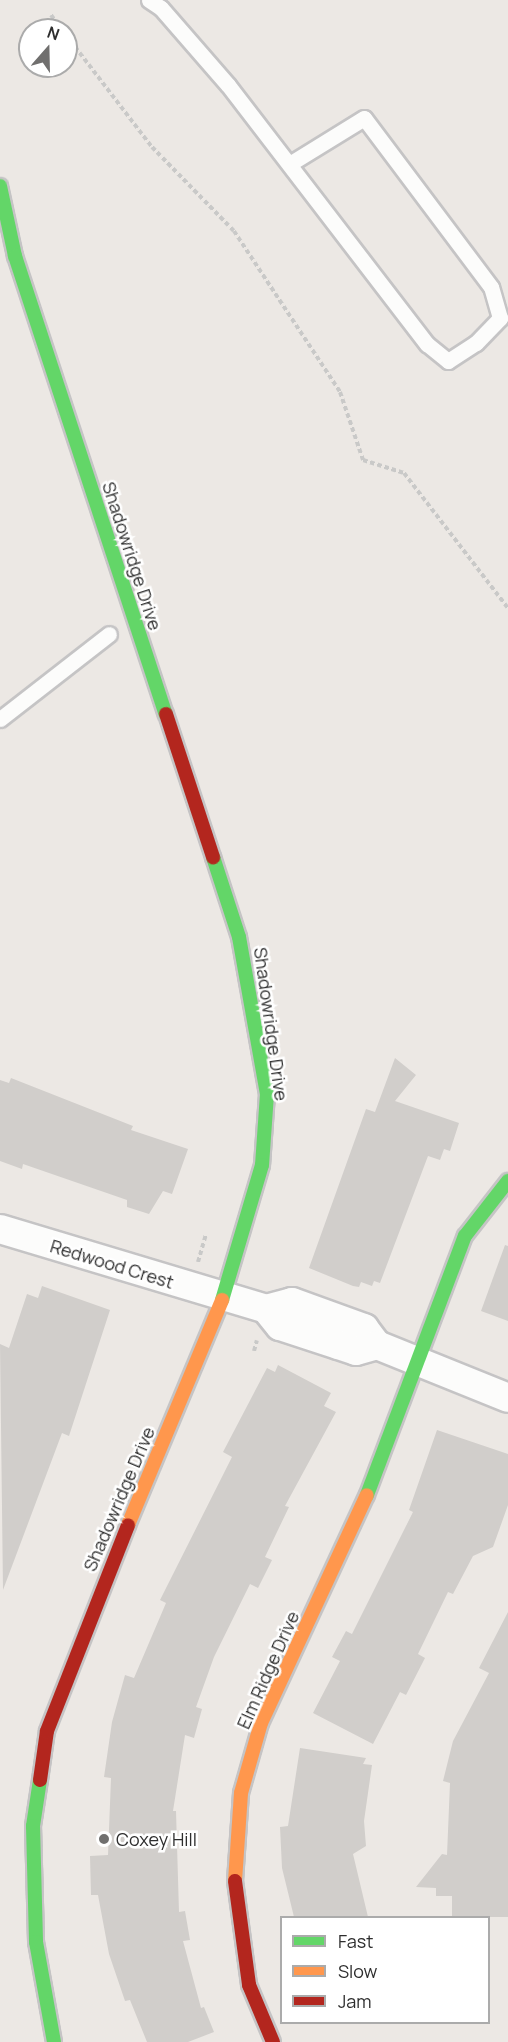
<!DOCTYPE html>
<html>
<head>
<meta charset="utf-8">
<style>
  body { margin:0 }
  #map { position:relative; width:508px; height:2042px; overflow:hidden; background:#ece8e4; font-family:Manrope,sans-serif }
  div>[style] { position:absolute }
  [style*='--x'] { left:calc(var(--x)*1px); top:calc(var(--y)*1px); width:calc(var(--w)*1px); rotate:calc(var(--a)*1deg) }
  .building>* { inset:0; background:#d1cecb }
  .path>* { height:4px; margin-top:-2px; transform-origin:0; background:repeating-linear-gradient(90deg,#c9c9c8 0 4.5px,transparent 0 7.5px) }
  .roads { filter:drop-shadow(2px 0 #c5c4c5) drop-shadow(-2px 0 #c5c4c5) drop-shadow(0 2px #c5c4c5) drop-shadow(0 -2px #c5c4c5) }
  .lane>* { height:15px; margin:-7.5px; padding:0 7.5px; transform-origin:7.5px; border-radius:7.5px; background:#fcfcfb }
  .street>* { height:28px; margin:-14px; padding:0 14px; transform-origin:14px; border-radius:14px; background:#fcfcfb }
  .fast>* { height:14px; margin:-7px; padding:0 7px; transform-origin:7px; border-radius:7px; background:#63d668 }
  .slow>* { height:14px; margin:-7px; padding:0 7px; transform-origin:7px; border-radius:7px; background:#ff974d }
  .jam>* { height:14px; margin:-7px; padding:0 7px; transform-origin:7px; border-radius:7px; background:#b3261e }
  .dots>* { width:16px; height:16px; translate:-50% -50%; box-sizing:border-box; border:3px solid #fff; border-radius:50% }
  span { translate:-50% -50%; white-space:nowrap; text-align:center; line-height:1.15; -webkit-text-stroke:5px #fff; paint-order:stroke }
  .street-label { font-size:18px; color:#2e2e2e }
  .poi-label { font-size:18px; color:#2e2e2e }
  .left { translate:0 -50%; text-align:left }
  .legend { position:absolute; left:280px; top:1916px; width:210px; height:108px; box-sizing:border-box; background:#fff; border:2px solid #ababab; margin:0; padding:8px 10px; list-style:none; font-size:18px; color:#2e2e2e }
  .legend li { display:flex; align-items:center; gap:12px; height:30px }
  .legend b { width:30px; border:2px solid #ababab }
  .north { position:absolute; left:18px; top:18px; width:60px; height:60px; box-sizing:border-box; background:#fff; border:2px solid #ababab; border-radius:50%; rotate:20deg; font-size:16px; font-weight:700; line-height:24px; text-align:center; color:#2e2e2e }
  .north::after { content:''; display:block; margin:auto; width:21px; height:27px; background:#706f6e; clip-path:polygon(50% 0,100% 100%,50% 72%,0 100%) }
</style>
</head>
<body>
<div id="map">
  <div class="building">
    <i style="clip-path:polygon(395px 1058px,416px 1075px,395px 1101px,459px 1123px,450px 1151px,444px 1149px,440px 1160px,428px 1156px,380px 1283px,374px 1281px,372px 1286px,361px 1282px,359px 1287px,353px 1286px,309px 1268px,366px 1109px,375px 1112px)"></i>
    <i style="clip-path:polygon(11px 1078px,133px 1126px,131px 1130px,188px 1149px,172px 1194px,163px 1191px,149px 1214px,127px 1207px,127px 1200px,23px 1164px,22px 1169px,0 1161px,0 1080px,9px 1083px)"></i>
    <i style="clip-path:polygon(505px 1245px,508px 1246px,508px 1321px,481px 1311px)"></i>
    <i style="clip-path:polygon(42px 1286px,110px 1310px,69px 1436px,62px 1433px,3px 1590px,0 1344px,9px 1348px,27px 1294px,38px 1298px)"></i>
    <i style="clip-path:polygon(278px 1365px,331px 1393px,324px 1406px,336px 1412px,285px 1506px,289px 1507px,265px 1557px,272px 1560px,258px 1588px,250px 1584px,214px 1657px,196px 1707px,202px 1709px,194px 1738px,185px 1735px,173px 1811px,176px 1811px,179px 1912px,185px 1911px,190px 1940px,183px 1941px,201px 2008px,204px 2007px,214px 2032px,188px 2042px,147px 2042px,130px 2000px,125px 2001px,109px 1954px,98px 1895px,91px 1895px,90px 1856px,108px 1855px,111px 1778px,104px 1777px,112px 1722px,125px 1675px,134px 1678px,166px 1603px,160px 1600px,232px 1457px,223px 1452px,267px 1368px,275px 1372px)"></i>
    <i style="clip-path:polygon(437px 1430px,508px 1454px,508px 1505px,493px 1547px,473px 1556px,453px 1594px,448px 1592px,418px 1654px,425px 1658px,406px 1695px,400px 1692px,373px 1744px,313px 1713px,340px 1661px,332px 1657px,346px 1631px,352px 1634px,413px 1512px,409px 1510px)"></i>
    <i style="clip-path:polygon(508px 1612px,508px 1917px,452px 1917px,452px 1896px,436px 1896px,436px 1888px,416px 1887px,442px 1854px,447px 1855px,450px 1783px,443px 1781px,453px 1741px,489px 1673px,479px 1668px)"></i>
    <i style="clip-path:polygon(300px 1748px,366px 1758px,363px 1764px,372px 1765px,364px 1821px,366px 1846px,353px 1854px,368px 1917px,294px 1917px,282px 1868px,280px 1827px,288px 1826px)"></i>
  </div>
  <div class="path">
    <i style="--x:51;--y:15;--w:19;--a:54"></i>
    <i style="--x:66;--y:35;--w:141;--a:52.5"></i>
    <i style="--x:152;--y:147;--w:117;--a:45.7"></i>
    <i style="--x:234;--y:231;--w:193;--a:56.6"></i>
    <i style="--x:340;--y:392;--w:72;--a:71.3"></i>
    <i style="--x:363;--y:460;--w:43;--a:17.6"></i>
    <i style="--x:404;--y:473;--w:170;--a:52.4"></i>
    <i style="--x:198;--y:1262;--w:29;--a:-74"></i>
    <i style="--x:254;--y:1351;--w:11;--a:-75"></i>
  </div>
  <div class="roads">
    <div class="lane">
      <i style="--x:149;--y:0;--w:14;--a:34"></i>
      <i style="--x:161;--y:8;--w:102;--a:49"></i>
      <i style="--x:228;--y:85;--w:327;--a:52.5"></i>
      <i style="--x:427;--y:344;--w:27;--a:39"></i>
      <i style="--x:448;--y:361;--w:33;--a:-33"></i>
      <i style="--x:476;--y:343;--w:35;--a:-46"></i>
      <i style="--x:500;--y:318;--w:32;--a:-106"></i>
      <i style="--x:491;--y:287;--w:211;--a:-126.9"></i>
      <i style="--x:364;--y:118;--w:86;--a:148.3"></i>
      <i style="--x:0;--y:719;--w:138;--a:-37.9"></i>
    </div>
    <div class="street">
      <i style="--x:0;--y:1229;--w:278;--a:16.7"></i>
      <i style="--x:266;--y:1309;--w:27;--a:-15"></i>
      <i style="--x:292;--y:1302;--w:77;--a:19.9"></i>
      <i style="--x:364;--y:1328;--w:21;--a:53"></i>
      <i style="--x:377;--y:1345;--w:141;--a:22"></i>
      <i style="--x:266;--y:1309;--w:22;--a:51"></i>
      <i style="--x:280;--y:1326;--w:61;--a:18.1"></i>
      <i style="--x:338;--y:1345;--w:19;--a:18"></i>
      <i style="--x:356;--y:1351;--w:22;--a:-16"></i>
    </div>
    <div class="fast">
      <i style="--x:0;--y:186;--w:72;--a:77.9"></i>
      <i style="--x:15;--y:256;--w:482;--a:71.8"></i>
      <i style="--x:213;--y:857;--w:84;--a:72"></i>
      <i style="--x:239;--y:937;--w:159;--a:79.9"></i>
      <i style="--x:267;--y:1094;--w:71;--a:94"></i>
      <i style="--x:262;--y:1165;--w:141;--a:106.5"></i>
      <i style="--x:367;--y:1495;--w:277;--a:-69.3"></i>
      <i style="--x:465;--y:1236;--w:70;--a:-52"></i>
      <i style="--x:40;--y:1780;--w:47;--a:98.7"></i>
      <i style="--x:33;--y:1826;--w:116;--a:88.5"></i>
      <i style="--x:36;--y:1942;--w:102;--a:79.8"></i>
    </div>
    <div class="slow">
      <i style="--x:128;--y:1525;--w:244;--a:-67.3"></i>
      <i style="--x:235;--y:1881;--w:88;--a:-86.1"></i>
      <i style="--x:241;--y:1793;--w:73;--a:-74.1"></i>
      <i style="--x:261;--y:1723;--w:251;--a:-65.1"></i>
    </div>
    <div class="jam">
      <i style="--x:166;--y:714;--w:151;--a:71.8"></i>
      <i style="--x:40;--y:1780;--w:49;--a:-81.9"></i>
      <i style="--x:47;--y:1731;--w:221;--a:-68.5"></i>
      <i style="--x:235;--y:1881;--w:105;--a:82.3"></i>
      <i style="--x:249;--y:1985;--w:62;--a:67.2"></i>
    </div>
  </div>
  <div class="dots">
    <i style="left:104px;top:1839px;background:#706f6e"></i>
  </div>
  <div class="street-label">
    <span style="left:132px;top:556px;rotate:72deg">Shadowridge Drive</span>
    <span style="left:271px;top:1024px;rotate:82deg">Shadowridge Drive</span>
    <span style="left:112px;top:1264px;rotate:17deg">Redwood Crest</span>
    <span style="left:119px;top:1499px;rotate:-67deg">Shadowridge Drive</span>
    <span style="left:268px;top:1670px;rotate:-66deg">Elm Ridge Drive</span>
  </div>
  <div class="poi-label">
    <span class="left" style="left:116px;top:1839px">Coxey Hill</span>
  </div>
  <ul class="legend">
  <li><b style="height:8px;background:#63d668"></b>Fast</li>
  <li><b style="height:8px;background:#ff974d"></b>Slow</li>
  <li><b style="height:8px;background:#b3261e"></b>Jam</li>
  </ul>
  <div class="north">N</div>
</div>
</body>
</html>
